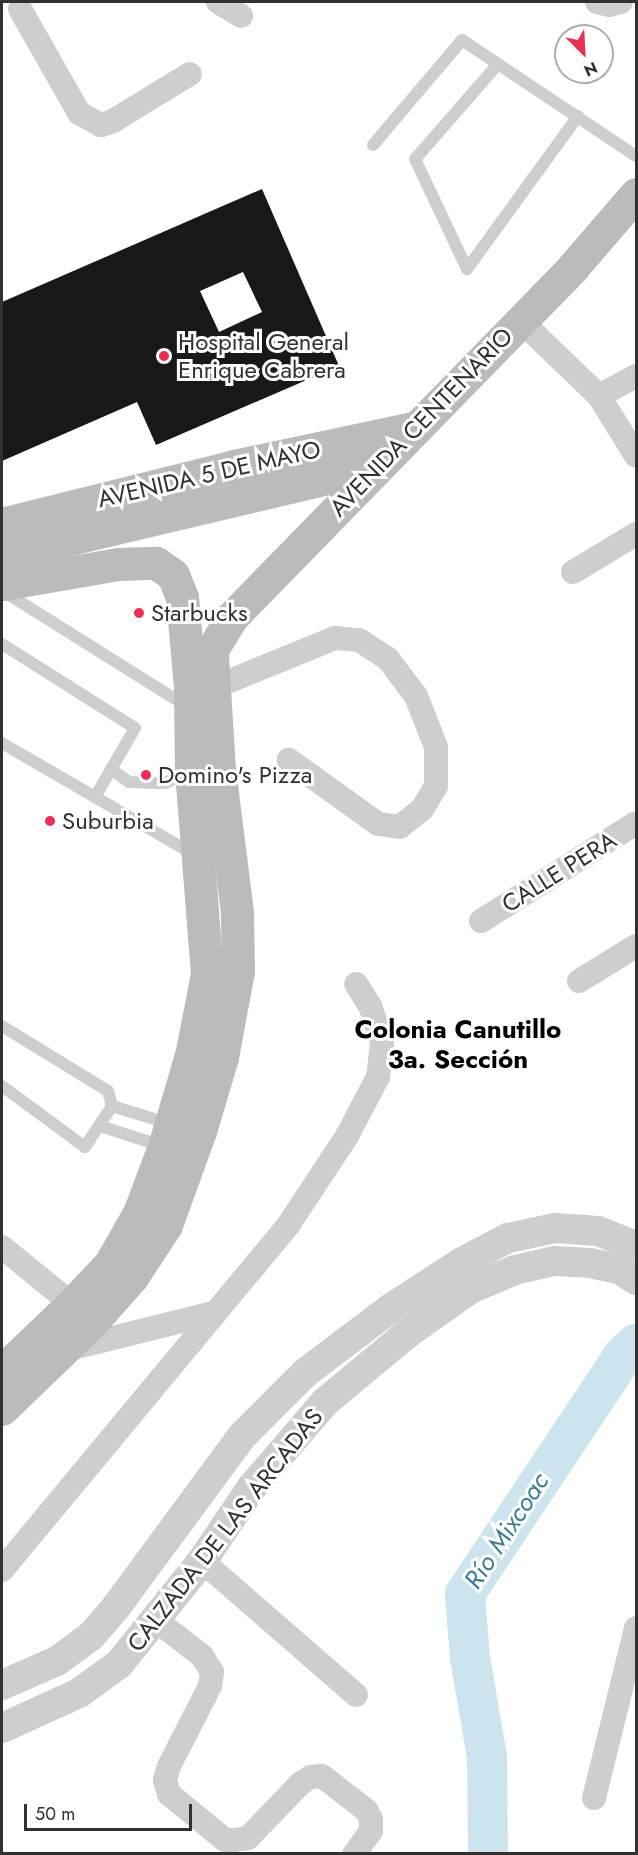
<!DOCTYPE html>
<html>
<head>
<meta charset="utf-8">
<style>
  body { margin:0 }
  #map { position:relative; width:638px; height:1855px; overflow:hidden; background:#fff; font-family:Jost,sans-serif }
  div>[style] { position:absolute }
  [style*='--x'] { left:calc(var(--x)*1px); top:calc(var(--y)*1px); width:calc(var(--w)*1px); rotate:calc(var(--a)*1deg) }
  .river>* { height:40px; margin:-20px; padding:0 20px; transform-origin:20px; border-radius:20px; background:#cbe4ee }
  .building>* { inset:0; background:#181818 }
  .service>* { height:12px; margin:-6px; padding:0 6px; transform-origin:6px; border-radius:6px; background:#cecece }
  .minor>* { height:24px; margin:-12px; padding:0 12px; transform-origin:12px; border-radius:12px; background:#cecece }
  .tertiary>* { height:30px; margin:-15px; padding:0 15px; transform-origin:15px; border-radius:15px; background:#cecece }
  .secondary>* { height:33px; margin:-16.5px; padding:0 16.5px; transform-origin:16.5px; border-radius:16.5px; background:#bbb }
  .dots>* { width:16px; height:16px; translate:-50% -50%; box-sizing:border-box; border:3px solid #fff; border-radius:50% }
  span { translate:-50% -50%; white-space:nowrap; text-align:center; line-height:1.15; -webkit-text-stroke:6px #fff; paint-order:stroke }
  .poi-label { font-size:24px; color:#313131 }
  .left { translate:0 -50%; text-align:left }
  .street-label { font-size:24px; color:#313131 }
  .neighbourhood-label { font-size:26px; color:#000; font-weight:700 }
  .water-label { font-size:26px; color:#3b7d97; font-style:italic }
  .frame { position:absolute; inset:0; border:3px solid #313131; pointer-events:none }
  .north { position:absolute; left:554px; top:24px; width:60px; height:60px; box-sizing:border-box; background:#fff; border:2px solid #adadad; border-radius:50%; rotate:156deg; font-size:16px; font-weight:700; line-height:24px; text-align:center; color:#313131 }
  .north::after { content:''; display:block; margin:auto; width:21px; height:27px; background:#ec2f51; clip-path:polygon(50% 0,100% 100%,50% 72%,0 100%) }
  .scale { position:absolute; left:24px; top:1804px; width:168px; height:27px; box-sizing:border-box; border:3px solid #313131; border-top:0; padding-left:8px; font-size:18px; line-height:21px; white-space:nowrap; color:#313131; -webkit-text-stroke:4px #fff; paint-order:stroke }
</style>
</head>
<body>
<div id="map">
  <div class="river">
    <i style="--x:488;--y:1854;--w:97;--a:-90.6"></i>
    <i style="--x:487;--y:1757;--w:100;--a:-99.7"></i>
    <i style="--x:470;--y:1658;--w:64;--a:-94.5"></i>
    <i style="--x:465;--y:1594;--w:286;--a:-56.4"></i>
    <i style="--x:623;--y:1356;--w:18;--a:-43"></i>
  </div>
  <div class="building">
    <i style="clip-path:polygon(evenodd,262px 189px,339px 366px,156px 445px,137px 402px,2px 461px,2px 302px,262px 189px,243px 272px,262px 312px,219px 332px,200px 291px,243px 272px)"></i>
  </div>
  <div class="service">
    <i style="--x:498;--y:64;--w:126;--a:131.1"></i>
    <i style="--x:415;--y:159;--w:122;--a:64.7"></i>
    <i style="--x:467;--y:269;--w:189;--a:-54"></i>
    <i style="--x:373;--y:145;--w:138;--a:-49.7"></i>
    <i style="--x:462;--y:40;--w:209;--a:33.7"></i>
    <i style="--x:3;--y:591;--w:216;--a:32.1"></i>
    <i style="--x:2;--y:644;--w:157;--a:32.3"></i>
    <i style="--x:135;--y:728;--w:80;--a:120.1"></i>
    <i style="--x:95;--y:797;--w:108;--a:-149.9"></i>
    <i style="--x:111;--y:769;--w:22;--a:36"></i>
    <i style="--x:129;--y:782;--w:36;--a:2"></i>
    <i style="--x:165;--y:783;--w:25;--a:-26"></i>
    <i style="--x:95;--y:797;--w:113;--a:30.2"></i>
    <i style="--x:2;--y:1026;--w:124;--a:31.5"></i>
    <i style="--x:108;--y:1091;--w:16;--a:75"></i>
    <i style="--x:112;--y:1106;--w:49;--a:123.4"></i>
    <i style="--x:85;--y:1147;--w:103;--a:-143.7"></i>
    <i style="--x:112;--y:1106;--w:61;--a:17.2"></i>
    <i style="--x:100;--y:1126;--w:65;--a:17.9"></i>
  </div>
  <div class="minor">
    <i style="--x:218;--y:2;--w:27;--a:31"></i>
    <i style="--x:597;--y:2;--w:12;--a:14"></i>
    <i style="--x:609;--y:5;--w:12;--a:-14"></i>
    <i style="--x:20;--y:9;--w:120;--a:60.4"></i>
    <i style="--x:79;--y:113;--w:25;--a:29"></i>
    <i style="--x:101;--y:125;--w:13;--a:-18"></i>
    <i style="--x:113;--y:121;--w:90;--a:-31.4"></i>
    <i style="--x:521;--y:321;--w:108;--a:43.9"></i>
    <i style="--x:599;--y:396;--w:70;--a:58.3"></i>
    <i style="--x:599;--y:396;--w:42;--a:-28.4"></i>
    <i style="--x:573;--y:572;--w:74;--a:-31.1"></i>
    <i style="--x:199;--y:687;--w:16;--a:0"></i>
    <i style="--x:215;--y:687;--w:130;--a:-22.2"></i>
    <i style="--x:335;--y:638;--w:24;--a:5"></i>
    <i style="--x:359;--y:640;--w:35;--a:33"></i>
    <i style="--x:388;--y:659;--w:46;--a:52.9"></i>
    <i style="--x:416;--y:696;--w:55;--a:68.6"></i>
    <i style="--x:436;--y:747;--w:39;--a:90"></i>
    <i style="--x:436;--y:786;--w:27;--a:121"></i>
    <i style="--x:422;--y:809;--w:28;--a:141"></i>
    <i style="--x:400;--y:827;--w:22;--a:-172"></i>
    <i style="--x:378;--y:824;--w:110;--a:-144.3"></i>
    <i style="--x:481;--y:921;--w:183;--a:-32.3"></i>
    <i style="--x:579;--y:981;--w:67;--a:-31.6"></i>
    <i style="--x:2;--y:1247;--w:104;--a:39.2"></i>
    <i style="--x:64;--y:1350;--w:154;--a:-13.9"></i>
    <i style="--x:202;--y:1561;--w:204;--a:41"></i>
    <i style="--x:2;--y:1570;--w:450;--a:-50.3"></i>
    <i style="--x:289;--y:1224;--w:105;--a:-56.6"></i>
    <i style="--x:347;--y:1136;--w:67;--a:-62.3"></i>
    <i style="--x:378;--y:1077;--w:35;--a:-83"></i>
    <i style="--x:382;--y:1042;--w:38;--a:-108"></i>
    <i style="--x:370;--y:1006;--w:26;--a:-122"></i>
    <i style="--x:157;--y:1621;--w:57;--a:37.9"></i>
    <i style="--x:202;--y:1656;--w:19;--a:58"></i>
    <i style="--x:212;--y:1672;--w:14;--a:98"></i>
    <i style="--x:210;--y:1686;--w:90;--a:117.1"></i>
    <i style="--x:169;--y:1766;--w:15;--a:106"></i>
    <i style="--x:165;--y:1780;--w:15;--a:74"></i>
    <i style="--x:169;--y:1794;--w:72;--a:39.4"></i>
    <i style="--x:225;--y:1840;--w:9;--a:0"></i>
    <i style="--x:234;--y:1840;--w:14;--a:-8"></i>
    <i style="--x:248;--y:1838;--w:76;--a:-46.1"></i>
    <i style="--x:301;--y:1783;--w:12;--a:-31"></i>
    <i style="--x:311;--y:1777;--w:11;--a:-5"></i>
    <i style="--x:322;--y:1776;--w:56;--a:37.7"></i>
    <i style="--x:366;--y:1810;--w:10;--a:61"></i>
    <i style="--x:371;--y:1819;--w:12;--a:90"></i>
    <i style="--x:371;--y:1831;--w:29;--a:126"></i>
    <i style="--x:594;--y:1798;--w:175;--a:-76.1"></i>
  </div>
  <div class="tertiary">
    <i style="--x:2;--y:1685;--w:60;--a:-23.6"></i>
    <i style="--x:57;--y:1661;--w:42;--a:-36.3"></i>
    <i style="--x:91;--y:1636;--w:38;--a:-49"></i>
    <i style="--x:116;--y:1607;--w:214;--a:-53.6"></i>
    <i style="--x:243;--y:1435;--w:88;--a:-45"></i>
    <i style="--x:305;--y:1373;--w:108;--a:-37.1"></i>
    <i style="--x:391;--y:1308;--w:85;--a:-32.9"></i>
    <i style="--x:462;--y:1262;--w:52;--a:-27.6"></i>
    <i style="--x:508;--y:1238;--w:48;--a:-12"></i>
    <i style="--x:555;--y:1228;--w:43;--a:4"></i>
    <i style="--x:598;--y:1231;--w:41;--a:21.5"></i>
    <i style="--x:2;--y:1728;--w:85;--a:-24.4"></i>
    <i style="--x:79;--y:1693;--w:49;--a:-35.9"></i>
    <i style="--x:119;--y:1664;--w:132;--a:-51.1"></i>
    <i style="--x:202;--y:1561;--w:89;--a:-56"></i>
    <i style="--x:252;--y:1487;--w:112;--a:-49.3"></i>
    <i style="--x:325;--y:1402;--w:108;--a:-39.7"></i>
    <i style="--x:408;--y:1333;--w:76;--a:-35.4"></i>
    <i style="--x:470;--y:1289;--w:49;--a:-22.9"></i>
    <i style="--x:515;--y:1270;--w:40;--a:-13"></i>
    <i style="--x:554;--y:1261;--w:36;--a:3"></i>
    <i style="--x:590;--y:1263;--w:30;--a:12"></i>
    <i style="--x:619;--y:1269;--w:20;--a:33"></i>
  </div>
  <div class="secondary">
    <i style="--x:2;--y:524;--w:239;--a:-14"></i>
    <i style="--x:234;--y:466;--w:187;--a:-12"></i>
    <i style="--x:2;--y:555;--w:386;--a:-13.3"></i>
    <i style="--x:2;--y:584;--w:118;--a:-9.8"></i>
    <i style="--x:118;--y:564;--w:38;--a:-2"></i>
    <i style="--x:156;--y:563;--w:21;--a:35"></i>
    <i style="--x:173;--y:575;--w:24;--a:68"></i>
    <i style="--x:182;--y:597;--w:89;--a:84.9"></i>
    <i style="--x:2;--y:1371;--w:97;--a:-43.7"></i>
    <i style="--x:72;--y:1304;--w:55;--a:-46.5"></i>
    <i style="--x:110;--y:1264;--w:59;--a:-60.4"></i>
    <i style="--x:139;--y:1213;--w:71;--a:-69.3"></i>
    <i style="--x:164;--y:1147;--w:100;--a:-73.7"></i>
    <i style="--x:192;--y:1051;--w:78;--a:-79"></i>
    <i style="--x:207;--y:974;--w:204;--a:-94.5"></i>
    <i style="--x:191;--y:771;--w:85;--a:-90.7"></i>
    <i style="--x:190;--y:686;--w:81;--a:-58.7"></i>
    <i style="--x:232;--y:617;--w:489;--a:-45.7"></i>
    <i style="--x:573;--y:267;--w:96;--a:-49.2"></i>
    <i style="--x:2;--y:1409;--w:127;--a:-44"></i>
    <i style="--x:93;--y:1321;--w:59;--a:-48.4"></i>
    <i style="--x:132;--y:1277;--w:62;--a:-56.8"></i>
    <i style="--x:166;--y:1225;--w:100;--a:-70.1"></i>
    <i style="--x:200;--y:1131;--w:77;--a:-73.4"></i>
    <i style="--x:222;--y:1057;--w:87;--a:-79.5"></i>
    <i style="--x:238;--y:971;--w:59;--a:-91"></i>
    <i style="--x:237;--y:912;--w:143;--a:-97.2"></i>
    <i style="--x:219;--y:770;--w:116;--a:-93.5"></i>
  </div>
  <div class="dots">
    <i style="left:164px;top:356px;background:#ec2f51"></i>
    <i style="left:139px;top:613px;background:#ec2f51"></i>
    <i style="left:146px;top:775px;background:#ec2f51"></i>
    <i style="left:50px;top:821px;background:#ec2f51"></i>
  </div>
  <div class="poi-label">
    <span class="left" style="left:178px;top:356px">Hospital General<br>Enrique Cabrera</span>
    <span class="left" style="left:151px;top:613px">Starbucks</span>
    <span class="left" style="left:158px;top:775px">Domino's Pizza</span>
    <span class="left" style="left:62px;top:821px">Suburbia</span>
  </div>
  <div class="street-label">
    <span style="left:421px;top:422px;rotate:-46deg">AVENIDA CENTENARIO</span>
    <span style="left:209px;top:474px;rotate:-13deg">AVENIDA 5 DE MAYO</span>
    <span style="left:559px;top:872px;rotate:-32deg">CALLE PERA</span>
    <span style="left:225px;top:1530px;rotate:-52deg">CALZADA DE LAS ARCADAS</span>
  </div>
  <div class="neighbourhood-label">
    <span style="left:458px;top:1045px">Colonia Canutillo<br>3a. Sección</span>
  </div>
  <div class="water-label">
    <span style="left:507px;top:1531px;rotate:-57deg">Río Mixcoac</span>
  </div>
  <div class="frame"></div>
  <div class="north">N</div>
  <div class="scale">50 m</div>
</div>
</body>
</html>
